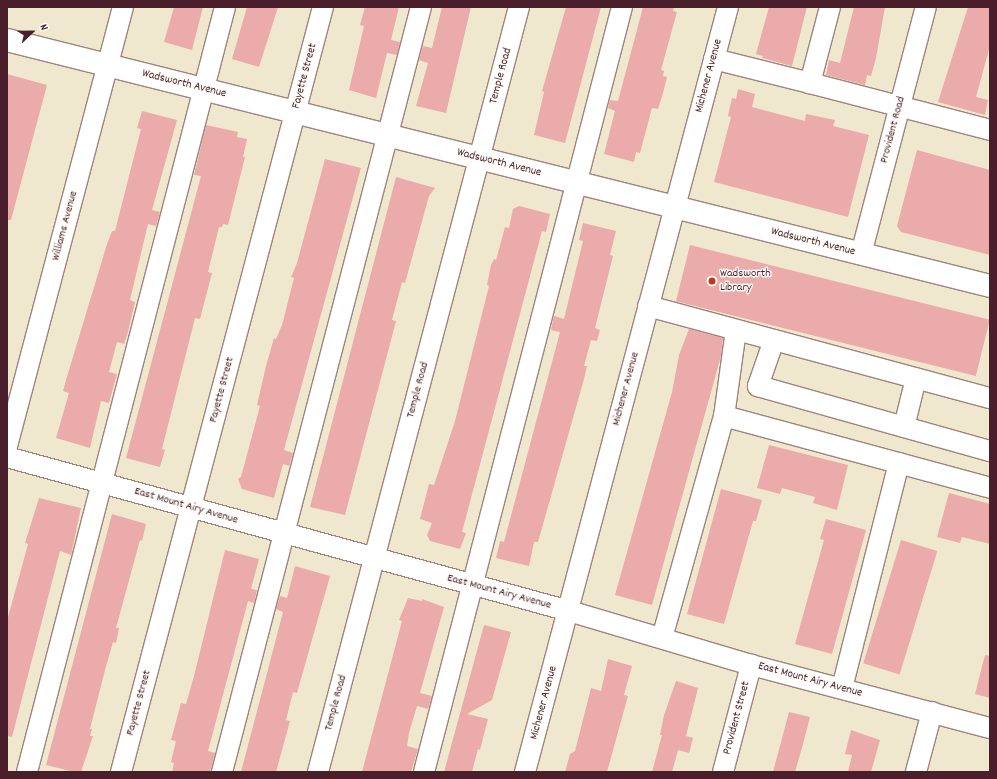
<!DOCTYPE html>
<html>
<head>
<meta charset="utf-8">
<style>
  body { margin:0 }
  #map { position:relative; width:997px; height:779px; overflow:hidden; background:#f0e8ce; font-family:Dekko,sans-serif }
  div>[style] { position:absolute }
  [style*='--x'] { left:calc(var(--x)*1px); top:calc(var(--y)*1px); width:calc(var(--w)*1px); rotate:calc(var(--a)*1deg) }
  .building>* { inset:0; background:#eaabaa; transform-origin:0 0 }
  .roads { filter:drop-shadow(1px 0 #9d847c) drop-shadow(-1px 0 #9d847c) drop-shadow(0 1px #9d847c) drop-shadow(0 -1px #9d847c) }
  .minor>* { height:20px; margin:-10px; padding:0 10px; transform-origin:10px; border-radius:10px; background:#fff }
  .major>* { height:22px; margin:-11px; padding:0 11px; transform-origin:11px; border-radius:11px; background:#fff }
  .dots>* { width:11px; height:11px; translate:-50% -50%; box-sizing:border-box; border:2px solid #fdfcf7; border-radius:50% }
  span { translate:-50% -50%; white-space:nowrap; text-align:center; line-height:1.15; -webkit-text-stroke:3px #fdfcf7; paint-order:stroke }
  .street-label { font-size:12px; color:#4a1f2b }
  .poi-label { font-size:12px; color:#4a1f2b }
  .left { translate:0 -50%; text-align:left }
  .frame { position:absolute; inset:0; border:8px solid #4a1f2b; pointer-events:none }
  .north { position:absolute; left:12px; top:12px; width:40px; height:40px; -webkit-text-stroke:3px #fdfcf7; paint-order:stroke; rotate:68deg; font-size:11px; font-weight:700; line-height:16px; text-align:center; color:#4a1f2b }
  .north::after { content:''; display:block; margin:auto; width:14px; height:18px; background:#4a1f2b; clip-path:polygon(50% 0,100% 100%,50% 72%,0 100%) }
</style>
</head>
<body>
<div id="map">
  <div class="building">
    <i style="clip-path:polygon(174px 7px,203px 7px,192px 50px,164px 42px)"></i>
    <i style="clip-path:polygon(247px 7px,278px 7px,259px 67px,232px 59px)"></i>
    <i style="clip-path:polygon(365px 7px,399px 7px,391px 40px,400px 42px,397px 55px,387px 53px,376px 98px,349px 90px,364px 26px,360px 25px)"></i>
    <i style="clip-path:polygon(442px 7px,471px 7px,446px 113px,416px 106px,428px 63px,419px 60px,423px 46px,432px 48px)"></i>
    <i style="clip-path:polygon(566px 7px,601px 7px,565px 143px,534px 135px,544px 92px,542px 91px)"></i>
    <i style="clip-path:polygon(643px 7px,674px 7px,673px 11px,677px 12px,661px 70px,664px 71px,663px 76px,667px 77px,663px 93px,658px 109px,652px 108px,640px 153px,636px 152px,634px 162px,604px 154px,615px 111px,608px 108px,610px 100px,618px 101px)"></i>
    <i style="clip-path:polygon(769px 7px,807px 7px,792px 66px,762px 58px,763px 56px,756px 54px)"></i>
    <i style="clip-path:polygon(854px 7px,885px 7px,876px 58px,871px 76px,867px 75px,865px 85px,826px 75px,829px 60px,840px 63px)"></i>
    <i style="clip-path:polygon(968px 7px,990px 7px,990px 46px,976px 97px,988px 100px,985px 115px,938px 102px)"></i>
    <i style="clip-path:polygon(7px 74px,47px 85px,11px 220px,7px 220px)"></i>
    <i style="clip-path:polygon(738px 89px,755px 94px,752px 107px,805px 121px,806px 114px,835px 120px,833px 126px,869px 135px,848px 217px,714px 182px,731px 117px,728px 116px,732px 98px,736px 99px)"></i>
    <i style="clip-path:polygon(142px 111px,177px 120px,152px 210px,160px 212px,156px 226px,148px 224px,130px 300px,135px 302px,128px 332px,124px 344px,117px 342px,109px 372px,117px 374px,109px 403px,101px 401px,90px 448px,56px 438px,69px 393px,63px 391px,66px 380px,107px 244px,112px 231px,115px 231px,141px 129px,137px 128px)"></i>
    <i style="clip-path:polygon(206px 125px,238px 132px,237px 137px,247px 139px,243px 157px,245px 157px,228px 225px,223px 224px,222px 227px,219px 227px,208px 272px,212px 273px,200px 319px,195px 318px,162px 449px,165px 450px,160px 467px,126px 458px,201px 176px,194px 175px)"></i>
    <i style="clip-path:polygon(917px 150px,990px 170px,990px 255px,901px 232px,897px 226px)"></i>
    <i style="clip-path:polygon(325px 159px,361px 168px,284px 450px,293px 453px,289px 466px,283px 464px,274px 498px,242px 489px,238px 479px,241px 477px,260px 406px,257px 405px,266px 366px,274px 338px,276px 339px,282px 325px,294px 278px,291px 277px,297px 263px)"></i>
    <i style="clip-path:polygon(396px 177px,435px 188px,429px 196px,405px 283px,402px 282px,392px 320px,396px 321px,345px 515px,310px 507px)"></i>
    <i style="clip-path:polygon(519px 206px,550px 214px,546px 232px,542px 231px,462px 532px,466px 533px,460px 549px,430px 541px,427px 535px,432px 523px,420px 519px,429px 484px,434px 485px,455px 421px,489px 286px,487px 285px,491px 265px,494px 259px,496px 260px,505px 227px,509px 228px,513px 209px)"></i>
    <i style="clip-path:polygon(583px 223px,616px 231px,610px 255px,613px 256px,595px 328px,600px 330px,597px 341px,591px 340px,584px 366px,587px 366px,584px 379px,542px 528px,538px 542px,534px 542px,529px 566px,496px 558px,500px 541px,504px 542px,560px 332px,551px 330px,554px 316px,564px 319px,583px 241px,579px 240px)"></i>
    <i style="left:690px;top:245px;width:309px;height:58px;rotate:14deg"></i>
    <i style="clip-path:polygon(689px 329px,723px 338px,721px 356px,652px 605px,615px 595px,672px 392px,679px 355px)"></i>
    <i style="clip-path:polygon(769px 445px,848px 465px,837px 510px,813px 503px,815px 497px,782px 488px,780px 494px,757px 488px)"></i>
    <i style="clip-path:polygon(721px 489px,762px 500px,756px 521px,753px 521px,724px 624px,687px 614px)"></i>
    <i style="clip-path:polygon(949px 493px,990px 504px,990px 544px,962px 537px,960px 543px,937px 537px)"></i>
    <i style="clip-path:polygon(39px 498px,81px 508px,71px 555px,60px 551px,12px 737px,7px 736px,7px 621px,28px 544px,25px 543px)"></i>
    <i style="clip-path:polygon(112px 514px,146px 524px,142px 541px,140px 540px,116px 628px,119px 628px,116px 643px,113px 642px,105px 670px,90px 729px,92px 729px,90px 736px,93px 736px,81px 772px,74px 772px,46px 765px)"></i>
    <i style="clip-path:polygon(826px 519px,866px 530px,832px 654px,795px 644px,824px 540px,820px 539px)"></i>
    <i style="left:901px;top:540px;width:38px;height:129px;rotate:17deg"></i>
    <i style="clip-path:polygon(225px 550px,259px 559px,251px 589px,257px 590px,254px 603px,248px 601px,208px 751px,215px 753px,210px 772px,172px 772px,174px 763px,171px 762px,176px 741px,171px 740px,181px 703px,186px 704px,194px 676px)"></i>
    <i style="clip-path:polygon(295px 566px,330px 576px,297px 693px,293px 692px,286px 720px,290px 721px,276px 772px,241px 772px,283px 612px,276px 609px,280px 596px,287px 598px)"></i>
    <i style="clip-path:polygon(408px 598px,422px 601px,422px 599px,444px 607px,420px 693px,432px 696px,428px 709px,417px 706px,409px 733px,407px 746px,418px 749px,411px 772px,362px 772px,402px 621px,399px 620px)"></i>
    <i style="clip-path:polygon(484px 625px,511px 632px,492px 700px,467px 714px,488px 719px,480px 750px,478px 749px,472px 772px,444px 772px)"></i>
    <i style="clip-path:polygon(985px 655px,990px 656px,990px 698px,975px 694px)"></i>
    <i style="clip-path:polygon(608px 659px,632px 666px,624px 695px,628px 696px,607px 772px,565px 772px,570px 754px,575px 751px,591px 688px,601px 691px)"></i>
    <i style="clip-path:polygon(676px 681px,698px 688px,686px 736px,693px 738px,689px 753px,678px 750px,672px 772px,652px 772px,662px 735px,660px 735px,664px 715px)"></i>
    <i style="clip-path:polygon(789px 712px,810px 717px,803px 744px,795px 772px,773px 772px)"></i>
    <i style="clip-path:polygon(851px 730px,880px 740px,871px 772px,848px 772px,852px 755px,845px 754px)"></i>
  </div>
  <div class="roads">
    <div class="minor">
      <i style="--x:830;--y:7;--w:79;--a:104.7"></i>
      <i style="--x:810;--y:83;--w:186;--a:14.6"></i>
      <i style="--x:714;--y:59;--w:99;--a:14"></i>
      <i style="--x:861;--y:254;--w:255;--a:-75.3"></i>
      <i style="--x:648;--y:306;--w:354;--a:15.1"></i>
      <i style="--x:736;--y:330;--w:87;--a:97.9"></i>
      <i style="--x:724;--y:416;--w:276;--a:15.1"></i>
      <i style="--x:774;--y:340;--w:49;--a:109.2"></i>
      <i style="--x:758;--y:386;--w:241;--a:15.7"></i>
      <i style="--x:904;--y:427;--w:50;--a:-76.2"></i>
      <i style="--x:7;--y:446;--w:454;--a:-75.2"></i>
      <i style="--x:7;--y:457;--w:583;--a:15.32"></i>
      <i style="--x:569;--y:611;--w:190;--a:16.5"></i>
      <i style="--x:751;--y:665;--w:247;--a:14.8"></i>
      <i style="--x:662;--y:638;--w:230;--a:-74.4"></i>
      <i style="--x:842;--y:688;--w:232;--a:-75.8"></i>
      <i style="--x:27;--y:772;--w:790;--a:-75.49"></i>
      <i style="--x:121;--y:772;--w:791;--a:-75.21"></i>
      <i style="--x:222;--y:772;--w:790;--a:-75.42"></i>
      <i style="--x:318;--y:772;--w:791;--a:-75.28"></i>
      <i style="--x:424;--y:772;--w:790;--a:-75.49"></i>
      <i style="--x:525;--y:772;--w:791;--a:-75.14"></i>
      <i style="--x:723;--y:772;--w:111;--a:-75.3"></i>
      <i style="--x:916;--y:772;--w:62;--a:-75.1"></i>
    </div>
    <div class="major">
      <i style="--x:7;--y:40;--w:1013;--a:14.05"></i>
    </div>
  </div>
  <div class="dots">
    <i style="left:712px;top:281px;background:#c8321e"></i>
  </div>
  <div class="street-label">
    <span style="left:305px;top:76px;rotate:-75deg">Fayette Street</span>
    <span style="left:501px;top:76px;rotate:-75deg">Temple Road</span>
    <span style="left:709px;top:76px;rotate:-75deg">Michener Avenue</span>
    <span style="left:184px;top:84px;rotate:14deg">Wadsworth Avenue</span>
    <span style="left:893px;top:130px;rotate:-75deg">Provident Road</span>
    <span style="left:499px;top:163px;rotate:14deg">Wadsworth Avenue</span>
    <span style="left:65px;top:226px;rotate:-75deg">Williams Avenue</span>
    <span style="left:813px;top:242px;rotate:14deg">Wadsworth Avenue</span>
    <span style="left:626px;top:389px;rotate:-75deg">Michener Avenue</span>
    <span style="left:222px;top:390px;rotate:-75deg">Fayette Street</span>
    <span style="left:418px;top:390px;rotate:-75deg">Temple Road</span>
    <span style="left:186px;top:506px;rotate:16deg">East Mount Airy Avenue</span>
    <span style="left:499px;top:592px;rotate:15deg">East Mount Airy Avenue</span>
    <span style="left:810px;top:680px;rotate:15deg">East Mount Airy Avenue</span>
    <span style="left:139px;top:703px;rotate:-75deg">Fayette Street</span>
    <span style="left:336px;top:703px;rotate:-75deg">Temple Road</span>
    <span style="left:544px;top:703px;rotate:-75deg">Michener Avenue</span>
    <span style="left:737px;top:718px;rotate:-75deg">Provident Street</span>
  </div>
  <div class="poi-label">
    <span class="left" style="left:720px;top:281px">Wadsworth<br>Library</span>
  </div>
  <div class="frame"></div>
  <div class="north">N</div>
</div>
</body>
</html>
